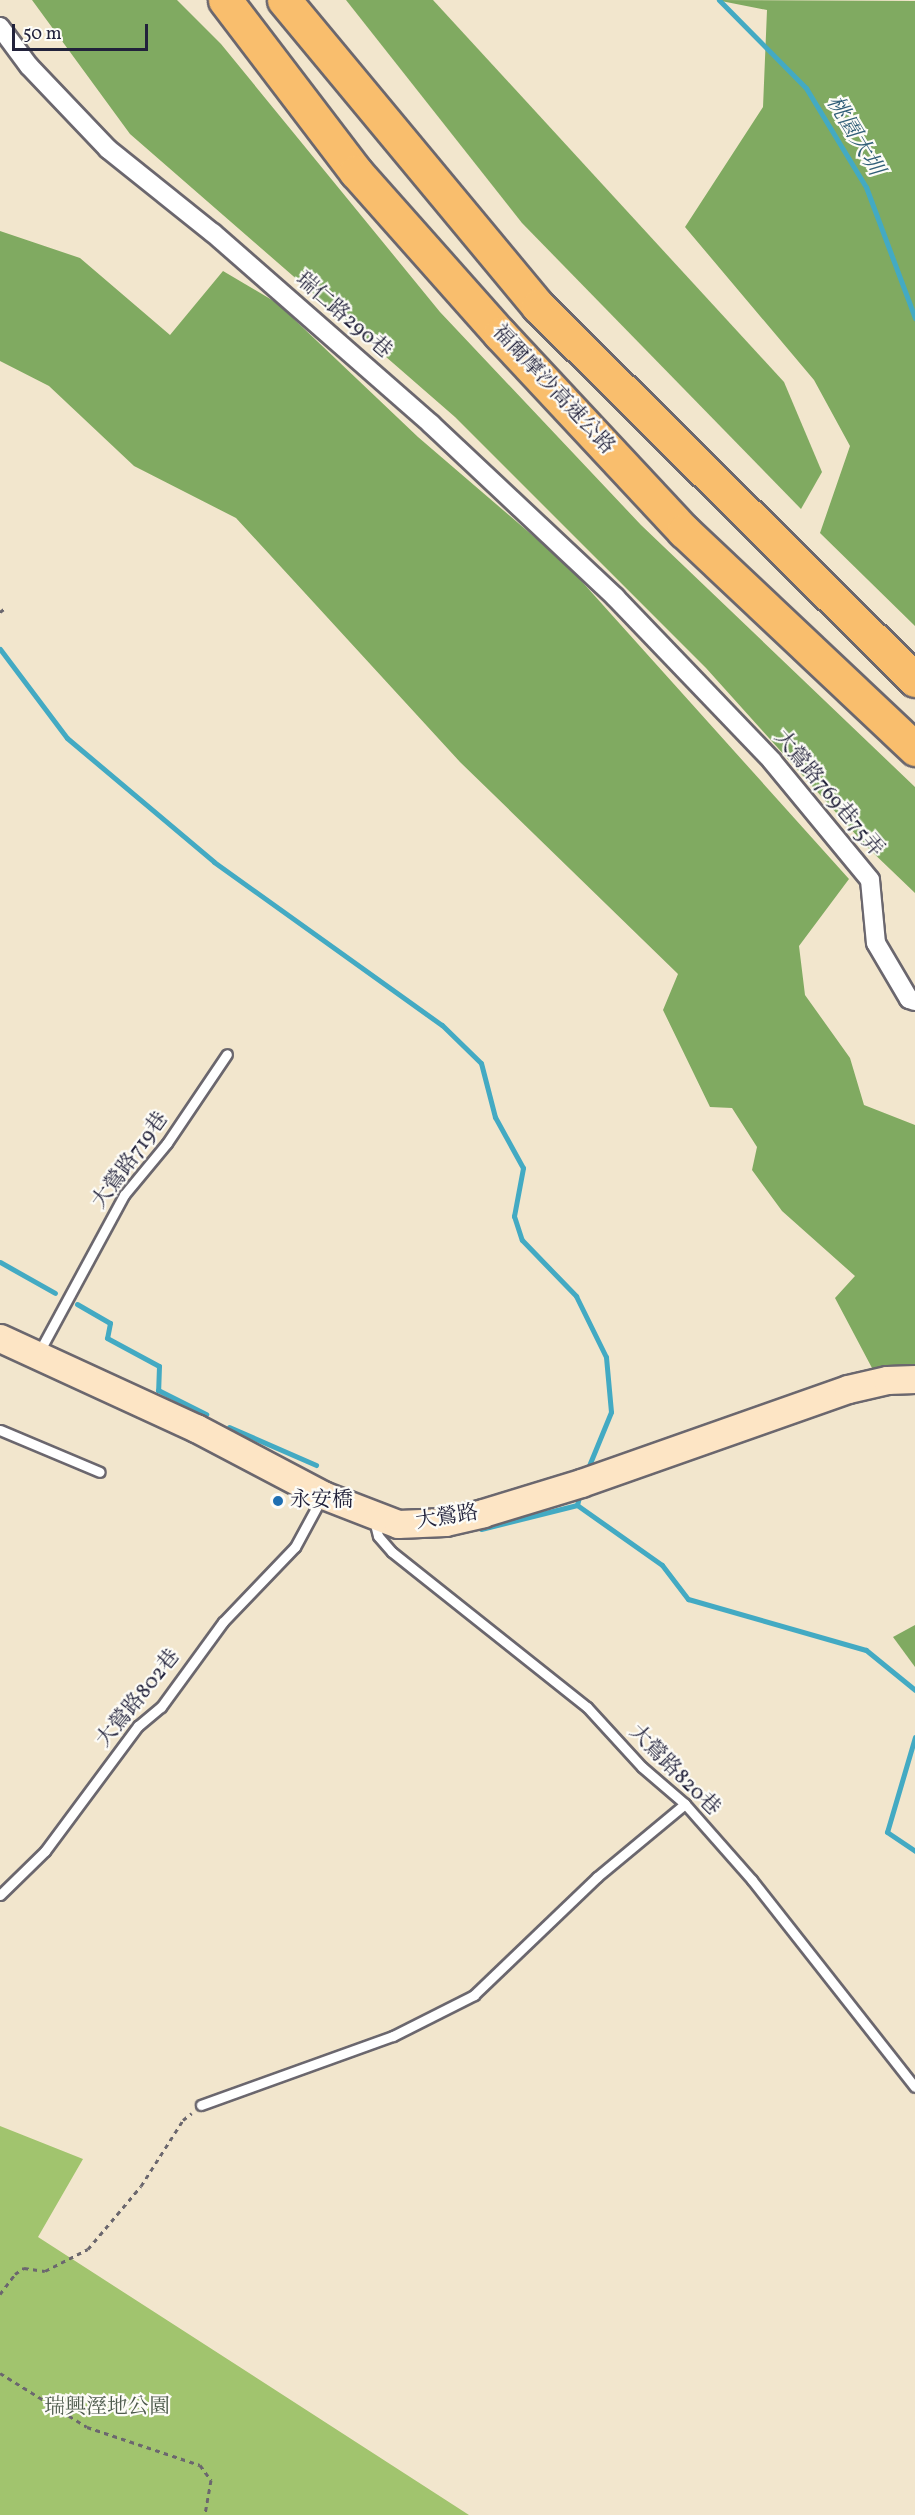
<!DOCTYPE html>
<html>
<head>
<meta charset="utf-8">
<style>
  body { margin:0 }
  #map { position:relative; width:915px; height:2515px; overflow:hidden; background:#f2e6cd; font-family:Vollkorn,"Noto Serif TC",serif }
  div>[style] { position:absolute }
  [style*='--x'] { left:calc(var(--x)*1px); top:calc(var(--y)*1px); width:calc(var(--w)*1px); rotate:calc(var(--a)*1deg) }
  .green>* { inset:0; background:#a1c46e }
  .forest>* { inset:0; background:#80aa61 }
  .stream>* { height:5px; margin:-2.5px; padding:0 2.5px; transform-origin:2.5px; border-radius:2.5px; background:#43aac3 }
  .path>* { height:3px; margin-top:-1.5px; transform-origin:0; background:repeating-linear-gradient(90deg,#6b676e 0 4.5px,transparent 0 9px) }
  .roads { filter:drop-shadow(2px 0 #6b676e) drop-shadow(-2px 0 #6b676e) drop-shadow(0 2px #6b676e) drop-shadow(0 -2px #6b676e) }
  .lane>* { height:9px; margin:-4.5px; padding:0 4.5px; transform-origin:4.5px; border-radius:4.5px; background:#fff }
  .street>* { height:18px; margin:-9px; padding:0 9px; transform-origin:9px; border-radius:9px; background:#fff }
  .secondary>* { height:27px; margin:-13.5px; padding:0 13.5px; transform-origin:13.5px; border-radius:13.5px; background:#fde5c5 }
  .highway>* { height:33px; margin:-16.5px; padding:0 16.5px; transform-origin:16.5px; border-radius:16.5px; background:#f9be6d }
  .dots>* { width:16px; height:16px; translate:-50% -50%; box-sizing:border-box; border:3px solid #fdfcf7; border-radius:50% }
  span { translate:-50% -50%; white-space:nowrap; text-align:center; line-height:1.15; -webkit-text-stroke:4.5px #fdfcf7; paint-order:stroke }
  .street-label { font-size:21px; color:#22223b }
  .poi-label { font-size:21px; color:#22223b }
  .left { translate:0 -50%; text-align:left }
  .park-label { font-size:21px; color:#4e5b4d }
  .water-label { font-size:22px; color:#315f78; font-style:italic }
  .scale { position:absolute; left:12px; top:24px; width:136px; height:27px; box-sizing:border-box; border:3px solid #22223b; border-top:0; padding-left:8px; font-size:18px; line-height:21px; white-space:nowrap; color:#22223b; -webkit-text-stroke:4px #fdfcf7; paint-order:stroke }
</style>
</head>
<body>
<div id="map">
  <div class="green">
    <i style="clip-path:polygon(0 2126px,83px 2159px,38px 2237px,469px 2515px,0 2515px)"></i>
  </div>
  <div class="forest">
    <i style="clip-path:polygon(32px 0,177px 0,221px 44px,440px 312px,641px 525px,915px 787px,915px 893px,866px 846px,706px 668px,455px 417px,130px 134px)"></i>
    <i style="clip-path:polygon(346px 0,433px 0,784px 382px,822px 472px,801px 509px,522px 223px)"></i>
    <i style="clip-path:polygon(716px 0,915px 1px,915px 626px,820px 533px,850px 446px,814px 380px,685px 227px,763px 107px,767px 10px)"></i>
    <i style="clip-path:polygon(0 231px,80px 258px,170px 335px,223px 271px,277px 303px,418px 437px,567px 565px,849px 879px,799px 946px,805px 995px,850px 1058px,864px 1105px,915px 1125px,915px 1369px,872px 1368px,835px 1298px,855px 1276px,782px 1211px,752px 1170px,757px 1147px,732px 1108px,710px 1107px,663px 1010px,678px 974px,460px 762px,236px 518px,134px 466px,49px 386px,0 361px)"></i>
    <i style="clip-path:polygon(915px 1625px,915px 1667px,893px 1637px)"></i>
  </div>
  <div class="stream">
    <i style="--x:719;--y:0;--w:124;--a:45.3"></i>
    <i style="--x:806;--y:88;--w:116;--a:58.8"></i>
    <i style="--x:866;--y:187;--w:140;--a:69.5"></i>
    <i style="--x:0;--y:649;--w:111;--a:53"></i>
    <i style="--x:67;--y:738;--w:192;--a:40.1"></i>
    <i style="--x:214;--y:862;--w:280;--a:35.6"></i>
    <i style="--x:442;--y:1025;--w:54;--a:44.3"></i>
    <i style="--x:481;--y:1063;--w:56;--a:75.5"></i>
    <i style="--x:495;--y:1117;--w:58;--a:61.2"></i>
    <i style="--x:523;--y:1168;--w:49;--a:100.6"></i>
    <i style="--x:514;--y:1216;--w:25;--a:72"></i>
    <i style="--x:522;--y:1240;--w:78;--a:46"></i>
    <i style="--x:576;--y:1296;--w:68;--a:63.8"></i>
    <i style="--x:606;--y:1357;--w:55;--a:84.8"></i>
    <i style="--x:611;--y:1412;--w:66;--a:112.3"></i>
    <i style="--x:0;--y:1262;--w:63;--a:29.4"></i>
    <i style="--x:77;--y:1304;--w:38;--a:30"></i>
    <i style="--x:110;--y:1323;--w:15;--a:101"></i>
    <i style="--x:107;--y:1338;--w:59;--a:28.3"></i>
    <i style="--x:159;--y:1366;--w:24;--a:92"></i>
    <i style="--x:158;--y:1390;--w:54;--a:26.6"></i>
    <i style="--x:229;--y:1427;--w:95;--a:23.6"></i>
    <i style="--x:580;--y:1493;--w:12;--a:104"></i>
    <i style="--x:577;--y:1505;--w:104;--a:35.2"></i>
    <i style="--x:662;--y:1565;--w:43;--a:52.6"></i>
    <i style="--x:688;--y:1599;--w:185;--a:16"></i>
    <i style="--x:866;--y:1650;--w:63;--a:39.2"></i>
    <i style="--x:481;--y:1529;--w:99;--a:-14"></i>
    <i style="--x:915;--y:1737;--w:99;--a:106.4"></i>
    <i style="--x:887;--y:1832;--w:34;--a:34"></i>
  </div>
  <div class="path">
    <i style="--x:0;--y:612;--w:5;--a:-37"></i>
    <i style="--x:0;--y:2294;--w:25;--a:-53"></i>
    <i style="--x:15;--y:2274;--w:11;--a:-34"></i>
    <i style="--x:24;--y:2268;--w:21;--a:8"></i>
    <i style="--x:45;--y:2271;--w:48;--a:-27.1"></i>
    <i style="--x:88;--y:2249;--w:82;--a:-49.9"></i>
    <i style="--x:141;--y:2186;--w:78;--a:-57.5"></i>
    <i style="--x:183;--y:2120;--w:11;--a:-38"></i>
    <i style="--x:0;--y:2373;--w:102;--a:31.8"></i>
    <i style="--x:87;--y:2427;--w:119;--a:18.6"></i>
    <i style="--x:200;--y:2465;--w:19;--a:54"></i>
    <i style="--x:211;--y:2480;--w:36;--a:100"></i>
  </div>
  <div class="roads">
    <div class="lane">
      <i style="--x:38;--y:1354;--w:181;--a:-61.6"></i>
      <i style="--x:124;--y:1195;--w:67;--a:-50.4"></i>
      <i style="--x:167;--y:1143;--w:107;--a:-56"></i>
      <i style="--x:0;--y:1430;--w:108;--a:22.8"></i>
      <i style="--x:374;--y:1520;--w:16;--a:76"></i>
      <i style="--x:378;--y:1536;--w:21;--a:49"></i>
      <i style="--x:392;--y:1552;--w:249;--a:38.5"></i>
      <i style="--x:587;--y:1707;--w:81;--a:47.5"></i>
      <i style="--x:642;--y:1767;--w:57;--a:40.7"></i>
      <i style="--x:685;--y:1804;--w:101;--a:48.6"></i>
      <i style="--x:752;--y:1880;--w:263;--a:51.8"></i>
      <i style="--x:0;--y:1895;--w:63;--a:-44.4"></i>
      <i style="--x:45;--y:1851;--w:156;--a:-53.4"></i>
      <i style="--x:138;--y:1726;--w:30;--a:-40"></i>
      <i style="--x:161;--y:1707;--w:105;--a:-53.9"></i>
      <i style="--x:223;--y:1622;--w:104;--a:-46.2"></i>
      <i style="--x:295;--y:1547;--w:57;--a:-61.6"></i>
      <i style="--x:201;--y:2105;--w:204;--a:-19.8"></i>
      <i style="--x:393;--y:2036;--w:91;--a:-26.8"></i>
      <i style="--x:474;--y:1995;--w:170;--a:-43.8"></i>
      <i style="--x:597;--y:1877;--w:114;--a:-39.7"></i>
    </div>
    <div class="street">
      <i style="--x:0;--y:27;--w:49;--a:53.4"></i>
      <i style="--x:29;--y:66;--w:115;--a:46.4"></i>
      <i style="--x:108;--y:149;--w:134;--a:38.7"></i>
      <i style="--x:213;--y:233;--w:290;--a:41.2"></i>
      <i style="--x:431;--y:424;--w:253;--a:43.2"></i>
      <i style="--x:615;--y:597;--w:227;--a:46.2"></i>
      <i style="--x:772;--y:761;--w:154;--a:50.5"></i>
      <i style="--x:870;--y:880;--w:63;--a:84.6"></i>
      <i style="--x:876;--y:943;--w:65;--a:59.5"></i>
      <i style="--x:909;--y:999;--w:6;--a:18"></i>
    </div>
    <div class="secondary">
      <i style="--x:0;--y:1338;--w:216;--a:24.7"></i>
      <i style="--x:196;--y:1428;--w:144;--a:27.8"></i>
      <i style="--x:323;--y:1495;--w:80;--a:21.1"></i>
      <i style="--x:398;--y:1524;--w:47;--a:-2.4"></i>
      <i style="--x:445;--y:1522;--w:39;--a:-13"></i>
      <i style="--x:483;--y:1513;--w:102;--a:-17"></i>
      <i style="--x:581;--y:1483;--w:283;--a:-19.4"></i>
      <i style="--x:848;--y:1389;--w:40;--a:-13"></i>
      <i style="--x:887;--y:1380;--w:28;--a:-2"></i>
    </div>
    <div class="highway">
      <i style="--x:225;--y:0;--w:216;--a:52.7"></i>
      <i style="--x:356;--y:172;--w:217;--a:48.4"></i>
      <i style="--x:500;--y:334;--w:270;--a:47"></i>
      <i style="--x:684;--y:531;--w:318;--a:43.3"></i>
      <i style="--x:284;--y:0;--w:398;--a:50.3"></i>
      <i style="--x:538;--y:306;--w:531;--a:44.77"></i>
    </div>
  </div>
  <div class="dots">
    <i style="left:278px;top:1501px;background:#1f6fb2"></i>
  </div>
  <div class="street-label">
    <span style="left:343px;top:316px;rotate:41deg">瑞仁路290巷</span>
    <span style="left:553px;top:390px;rotate:47deg">福爾摩沙高速公路</span>
    <span style="left:828px;top:794px;rotate:50deg">大鶯路769巷75弄</span>
    <span style="left:131px;top:1161px;rotate:-54deg">大鶯路719巷</span>
    <span style="left:447px;top:1518px;rotate:-9deg">大鶯路</span>
    <span style="left:139px;top:1699px;rotate:-51deg">大鶯路802巷</span>
    <span style="left:674px;top:1771px;rotate:45deg">大鶯路820巷</span>
  </div>
  <div class="poi-label">
    <span class="left" style="left:290px;top:1501px">永安橋</span>
  </div>
  <div class="park-label">
    <span style="left:107px;top:2408px">瑞興溼地公園</span>
  </div>
  <div class="water-label">
    <span style="left:854px;top:136px;rotate:59deg">桃園大圳</span>
  </div>
  <div class="scale">50 m</div>
</div>
</body>
</html>
